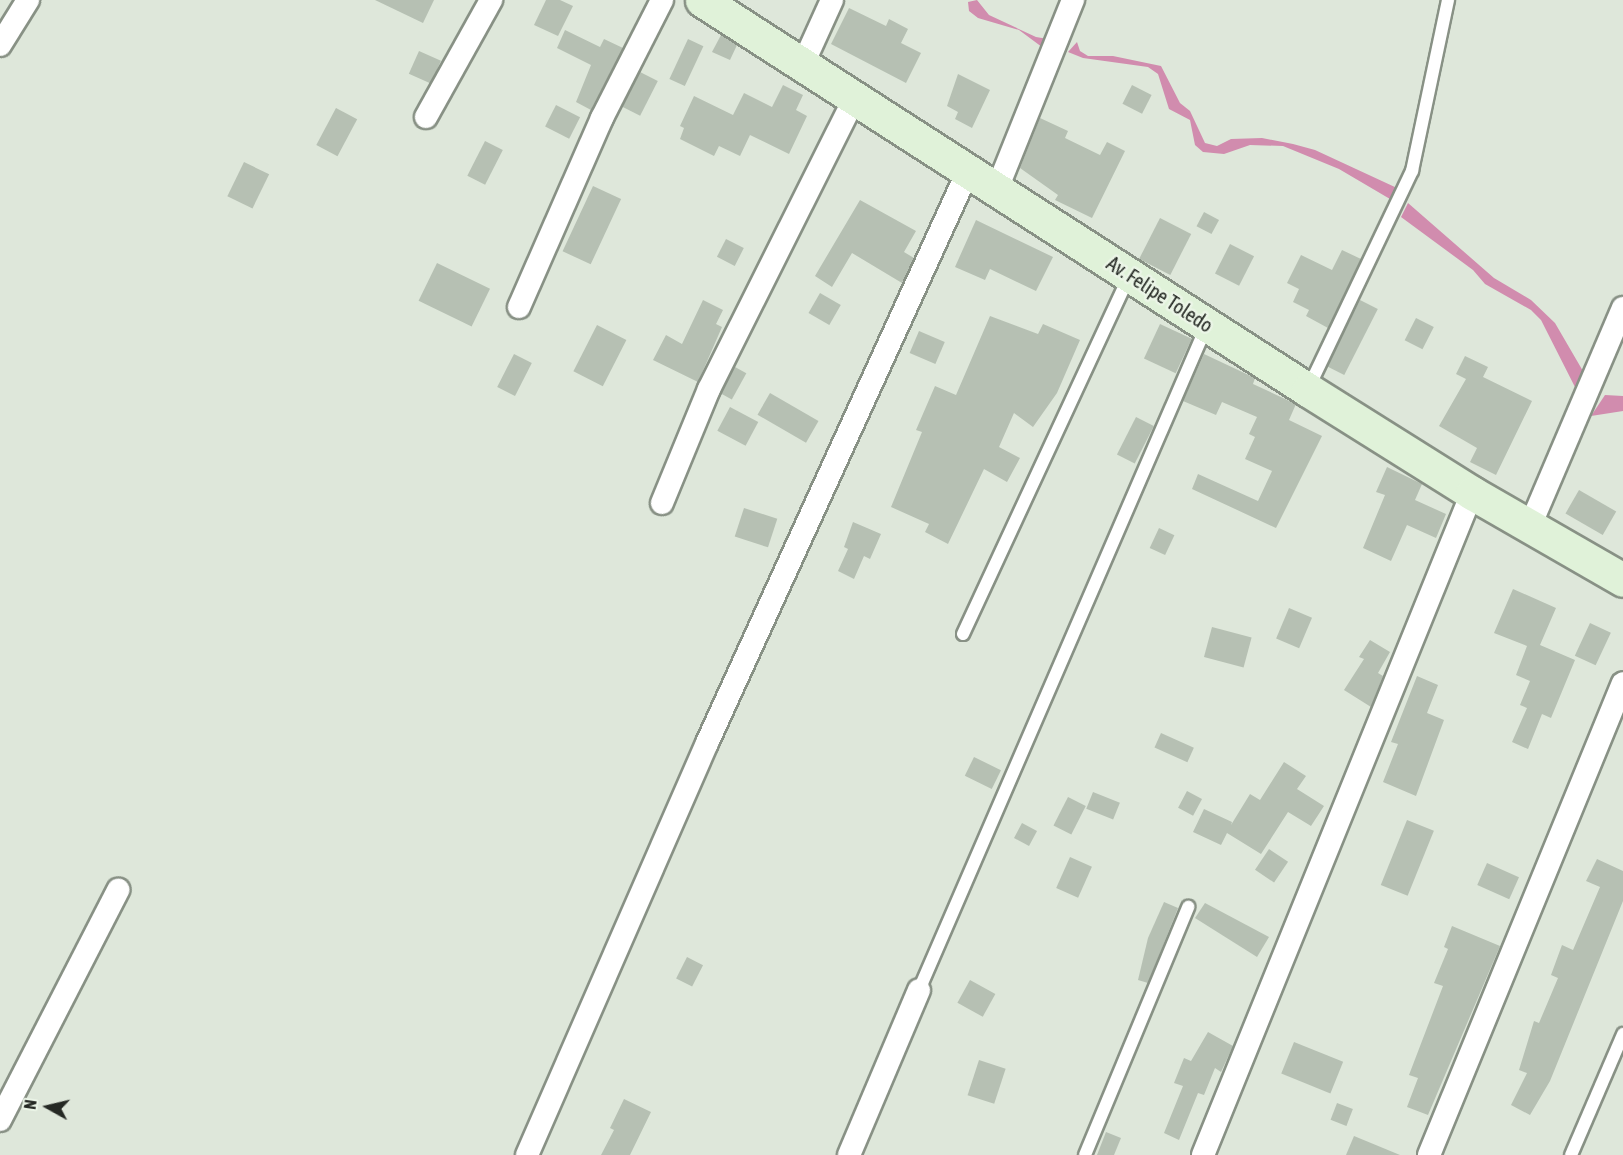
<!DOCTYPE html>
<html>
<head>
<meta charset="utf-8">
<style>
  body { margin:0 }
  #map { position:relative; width:1623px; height:1155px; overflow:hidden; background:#dee7da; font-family:"Asap Condensed",sans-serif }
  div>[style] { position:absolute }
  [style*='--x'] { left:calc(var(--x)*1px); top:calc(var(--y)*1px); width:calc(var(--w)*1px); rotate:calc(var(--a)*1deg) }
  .water>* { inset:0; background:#d18cae }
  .building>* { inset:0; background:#b6c0b3; transform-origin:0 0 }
  .roads { filter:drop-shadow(2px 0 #889185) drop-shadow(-2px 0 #889185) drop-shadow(0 2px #889185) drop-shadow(0 -2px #889185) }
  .service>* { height:12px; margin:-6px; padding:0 6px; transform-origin:6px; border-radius:6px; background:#fff }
  .minor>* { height:22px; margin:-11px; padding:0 11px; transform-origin:11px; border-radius:11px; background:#fff }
  .secondary>* { height:33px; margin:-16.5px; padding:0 16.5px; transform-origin:16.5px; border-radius:16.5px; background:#e0f2d9 }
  span { translate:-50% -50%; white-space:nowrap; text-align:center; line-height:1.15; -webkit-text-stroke:5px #ebf5e7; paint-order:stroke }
  .street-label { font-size:20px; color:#252924 }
  .north { position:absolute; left:18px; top:1077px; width:60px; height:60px; -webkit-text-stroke:4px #ebf5e7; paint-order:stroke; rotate:278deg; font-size:16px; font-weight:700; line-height:24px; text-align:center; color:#252924 }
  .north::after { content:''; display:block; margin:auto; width:21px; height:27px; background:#252924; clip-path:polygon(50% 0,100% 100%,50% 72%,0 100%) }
</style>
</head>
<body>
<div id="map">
  <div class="water">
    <i style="clip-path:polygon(977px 0,989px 15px,1036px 37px,1054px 40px,1046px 50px,1019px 30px,978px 18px,969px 11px,968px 2px)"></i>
    <i style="clip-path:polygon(1077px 42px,1080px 51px,1088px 56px,1113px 56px,1161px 66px,1180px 103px,1190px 111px,1205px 143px,1217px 146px,1231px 139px,1262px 138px,1293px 144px,1315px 150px,1397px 188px,1390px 199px,1339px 169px,1283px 146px,1250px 145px,1224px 154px,1203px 152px,1195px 145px,1190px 120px,1169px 109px,1158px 74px,1148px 67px,1083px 58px,1068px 52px)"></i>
    <i style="clip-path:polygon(1408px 203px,1494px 278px,1531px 300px,1555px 323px,1587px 378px,1579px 395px,1541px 320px,1531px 310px,1485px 284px,1473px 270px,1401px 217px)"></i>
    <i style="clip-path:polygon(1605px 395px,1623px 396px,1623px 411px,1591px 416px)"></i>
  </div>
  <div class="building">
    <i style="clip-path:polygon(375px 0,434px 0,423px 23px)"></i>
    <i style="clip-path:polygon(546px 0,560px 0,573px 6px,558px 36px,534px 25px)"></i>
    <i style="clip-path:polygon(849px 8px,886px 26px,889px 19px,908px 29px,901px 43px,921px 53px,906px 83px,831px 44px)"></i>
    <i style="clip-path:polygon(565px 30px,600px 47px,604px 39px,623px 48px,591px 110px,576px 102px,591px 65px,557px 48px)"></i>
    <i style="clip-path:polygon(721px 35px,737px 45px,730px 60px,712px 52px)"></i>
    <i style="left:688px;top:39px;width:17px;height:44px;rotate:25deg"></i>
    <i style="left:419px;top:51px;width:24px;height:25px;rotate:24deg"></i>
    <i style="left:640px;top:72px;width:20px;height:39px;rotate:27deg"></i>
    <i style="clip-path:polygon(958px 74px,990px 90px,972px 128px,955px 119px,958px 112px,947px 106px)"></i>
    <i style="clip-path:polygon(783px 85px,803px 95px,796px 110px,807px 116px,789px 154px,750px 135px,740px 156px,719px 146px,714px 156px,680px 139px,684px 128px,680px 126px,694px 96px,733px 115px,744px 93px,772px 107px)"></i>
    <i style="left:1132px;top:85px;width:22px;height:21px;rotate:27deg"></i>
    <i style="left:556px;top:105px;width:27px;height:24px;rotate:27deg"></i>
    <i style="left:336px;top:108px;width:24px;height:42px;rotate:28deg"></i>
    <i style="clip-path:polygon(1040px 118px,1068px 131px,1065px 138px,1100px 155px,1107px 142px,1125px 151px,1092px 218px,1055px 200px,1058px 195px,1020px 168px)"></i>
    <i style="left:485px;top:141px;width:20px;height:39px;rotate:27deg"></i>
    <i style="left:244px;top:162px;width:28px;height:38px;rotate:26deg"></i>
    <i style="left:593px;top:186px;width:31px;height:72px;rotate:25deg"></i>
    <i style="clip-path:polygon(860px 200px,916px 231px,904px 252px,914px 258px,902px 283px,852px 253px,832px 287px,815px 276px)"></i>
    <i style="left:1204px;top:212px;width:17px;height:16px;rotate:28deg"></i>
    <i style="left:1160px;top:218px;width:35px;height:46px;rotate:27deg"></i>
    <i style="clip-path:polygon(976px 220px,1053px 257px,1036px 291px,990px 269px,985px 280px,955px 267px)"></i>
    <i style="left:726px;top:239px;width:20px;height:20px;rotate:27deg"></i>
    <i style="left:1230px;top:244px;width:27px;height:33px;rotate:27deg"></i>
    <i style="clip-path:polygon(1342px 250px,1361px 259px,1328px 328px,1306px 316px,1309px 310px,1293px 302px,1299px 289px,1287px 283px,1301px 255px,1332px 270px)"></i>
    <i style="left:437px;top:263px;width:59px;height:42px;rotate:26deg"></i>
    <i style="left:820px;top:293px;width:24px;height:23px;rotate:30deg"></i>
    <i style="clip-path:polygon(703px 300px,723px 310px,716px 324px,722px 327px,698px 382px,653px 360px,666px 335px,682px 344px)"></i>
    <i style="left:1360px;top:300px;width:20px;height:74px;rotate:27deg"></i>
    <i style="clip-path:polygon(990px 316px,1038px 334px,1043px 324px,1080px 340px,1057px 393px,1033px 427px,1014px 413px,999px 447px,1020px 458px,1007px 482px,984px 469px,948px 544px,925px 532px,929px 524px,891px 507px,922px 432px,916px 430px,935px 386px,956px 395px)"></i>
    <i style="left:1416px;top:318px;width:20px;height:25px;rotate:27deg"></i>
    <i style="left:1160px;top:324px;width:35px;height:38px;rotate:25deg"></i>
    <i style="left:597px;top:325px;width:33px;height:52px;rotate:27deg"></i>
    <i style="left:919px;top:331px;width:28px;height:24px;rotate:23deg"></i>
    <i style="left:514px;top:354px;width:20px;height:37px;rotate:27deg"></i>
    <i style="clip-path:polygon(1204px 354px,1255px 378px,1253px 384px,1296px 404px,1289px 420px,1322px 436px,1276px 528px,1192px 489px,1198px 474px,1258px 501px,1272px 471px,1245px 459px,1255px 437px,1249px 434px,1257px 417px,1222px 402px,1216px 415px,1183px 401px)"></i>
    <i style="clip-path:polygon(1465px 356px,1488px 367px,1483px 377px,1532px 401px,1496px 475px,1470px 462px,1477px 448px,1439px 426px,1466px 379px,1456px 374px)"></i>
    <i style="left:735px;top:367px;width:13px;height:30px;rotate:29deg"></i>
    <i style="left:770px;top:393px;width:56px;height:25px;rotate:30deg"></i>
    <i style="left:730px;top:407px;width:32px;height:27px;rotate:28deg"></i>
    <i style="left:1136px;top:417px;width:20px;height:42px;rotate:27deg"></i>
    <i style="clip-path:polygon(1387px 467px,1422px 484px,1415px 500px,1446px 514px,1436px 538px,1407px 525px,1391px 561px,1363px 548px,1385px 495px,1376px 492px)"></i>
    <i style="left:1579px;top:490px;width:43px;height:27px;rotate:30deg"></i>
    <i style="left:744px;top:508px;width:35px;height:30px;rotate:18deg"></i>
    <i style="clip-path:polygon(853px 522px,881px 534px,870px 559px,864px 556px,854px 579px,838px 571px,848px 549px,844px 547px)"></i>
    <i style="left:1159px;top:528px;width:17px;height:22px;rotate:25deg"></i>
    <i style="clip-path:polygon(1513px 589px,1556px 608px,1540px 645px,1575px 660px,1551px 718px,1542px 714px,1528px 749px,1512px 742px,1527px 708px,1520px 705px,1530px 681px,1516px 675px,1527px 646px,1494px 633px)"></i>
    <i style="left:1289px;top:608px;width:25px;height:33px;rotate:23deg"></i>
    <i style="left:1590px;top:623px;width:23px;height:36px;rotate:25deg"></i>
    <i style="left:1212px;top:627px;width:41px;height:31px;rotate:15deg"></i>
    <i style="clip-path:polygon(1370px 640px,1390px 652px,1378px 673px,1383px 676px,1371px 707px,1344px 690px,1364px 659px,1359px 657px)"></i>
    <i style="clip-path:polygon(1417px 676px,1438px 685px,1427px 713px,1444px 720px,1416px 796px,1383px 782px,1398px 744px,1391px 742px)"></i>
    <i style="left:1161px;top:733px;width:36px;height:16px;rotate:24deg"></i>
    <i style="left:974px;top:757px;width:30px;height:21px;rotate:26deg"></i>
    <i style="clip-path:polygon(1284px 762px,1306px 776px,1297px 789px,1324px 806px,1311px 826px,1288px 812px,1261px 854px,1227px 833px,1221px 845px,1193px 832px,1204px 809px,1232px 822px,1231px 825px,1250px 794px,1260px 800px)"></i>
    <i style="left:1187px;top:791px;width:17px;height:19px;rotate:28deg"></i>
    <i style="left:1093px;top:792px;width:29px;height:18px;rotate:22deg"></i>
    <i style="left:1068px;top:797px;width:20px;height:32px;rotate:27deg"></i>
    <i style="left:1407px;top:820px;width:29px;height:70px;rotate:22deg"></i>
    <i style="left:1022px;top:823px;width:17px;height:17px;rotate:28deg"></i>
    <i style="left:1269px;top:849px;width:23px;height:25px;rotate:34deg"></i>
    <i style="left:1070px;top:857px;width:24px;height:34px;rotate:24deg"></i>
    <i style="clip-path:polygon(1597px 859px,1623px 871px,1623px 901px,1550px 1081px,1530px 1115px,1511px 1105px,1527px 1073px,1519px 1070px,1534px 1021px,1539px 1023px,1558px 978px,1551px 975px,1562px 945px,1573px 950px,1600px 887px,1586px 881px)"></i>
    <i style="left:1487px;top:863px;width:35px;height:24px;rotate:24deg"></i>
    <i style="clip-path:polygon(1164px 902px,1178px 908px,1148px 983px,1138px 980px,1148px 938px)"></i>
    <i style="clip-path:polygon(1205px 903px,1269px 937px,1257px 957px,1195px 918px)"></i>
    <i style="clip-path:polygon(1452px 926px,1500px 946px,1428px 1115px,1407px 1107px,1418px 1078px,1409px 1075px,1443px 986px,1434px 983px,1448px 949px,1444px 947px)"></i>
    <i style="left:687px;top:957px;width:18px;height:24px;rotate:27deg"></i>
    <i style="left:970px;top:980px;width:29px;height:26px;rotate:29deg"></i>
    <i style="clip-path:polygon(1208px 1032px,1233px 1046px,1221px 1072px,1215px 1068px,1204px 1095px,1198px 1093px,1179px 1140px,1164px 1133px,1183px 1086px,1174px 1083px,1184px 1058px,1191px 1061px)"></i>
    <i style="left:1294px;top:1042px;width:53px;height:34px;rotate:22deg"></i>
    <i style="left:979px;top:1060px;width:28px;height:37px;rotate:18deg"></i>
    <i style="clip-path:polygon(624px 1099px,651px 1112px,630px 1155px,601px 1155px,614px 1130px,610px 1128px)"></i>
    <i style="left:1337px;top:1103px;width:17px;height:18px;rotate:21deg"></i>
    <i style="clip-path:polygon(1106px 1132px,1121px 1138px,1114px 1155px,1097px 1155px)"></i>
    <i style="clip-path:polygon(1354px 1136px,1400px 1155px,1346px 1155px)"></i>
  </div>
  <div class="roads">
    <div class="service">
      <i style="--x:1308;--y:389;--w:242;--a:-64.5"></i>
      <i style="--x:1412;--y:171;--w:175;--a:-78.1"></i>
      <i style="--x:963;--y:634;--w:395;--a:-65.1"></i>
      <i style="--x:919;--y:990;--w:725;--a:-66.58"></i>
      <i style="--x:1085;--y:1155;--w:269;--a:-67.4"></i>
      <i style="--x:1571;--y:1155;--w:132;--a:-66.7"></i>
    </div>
    <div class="minor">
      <i style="--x:0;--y:45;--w:53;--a:-58.1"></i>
      <i style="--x:803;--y:64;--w:70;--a:-65.6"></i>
      <i style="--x:426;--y:117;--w:134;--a:-60.9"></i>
      <i style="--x:997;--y:189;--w:204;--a:-68.1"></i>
      <i style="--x:519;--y:307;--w:206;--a:-66.3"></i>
      <i style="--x:602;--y:118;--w:132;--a:-63"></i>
      <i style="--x:662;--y:503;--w:123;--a:-67.6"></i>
      <i style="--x:709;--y:389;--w:326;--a:-63.4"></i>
      <i style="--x:1530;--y:526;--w:237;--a:-66.9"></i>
      <i style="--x:0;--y:1120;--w:259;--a:-62.8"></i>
      <i style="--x:527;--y:1155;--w:450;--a:-66.4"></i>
      <i style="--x:707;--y:743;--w:629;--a:-65.47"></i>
      <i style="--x:849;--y:1155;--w:179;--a:-67"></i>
      <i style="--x:1203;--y:1155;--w:715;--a:-67.89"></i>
      <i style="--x:1429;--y:1155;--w:510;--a:-67.66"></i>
    </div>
    <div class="secondary">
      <i style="--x:702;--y:0;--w:721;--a:32.76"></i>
      <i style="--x:1308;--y:390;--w:194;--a:32.1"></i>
      <i style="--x:1472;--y:493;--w:174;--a:29.9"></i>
    </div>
  </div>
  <div class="street-label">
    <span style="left:1160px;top:294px;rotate:33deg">Av. Felipe Toledo</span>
  </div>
  <div class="north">N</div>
</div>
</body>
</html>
